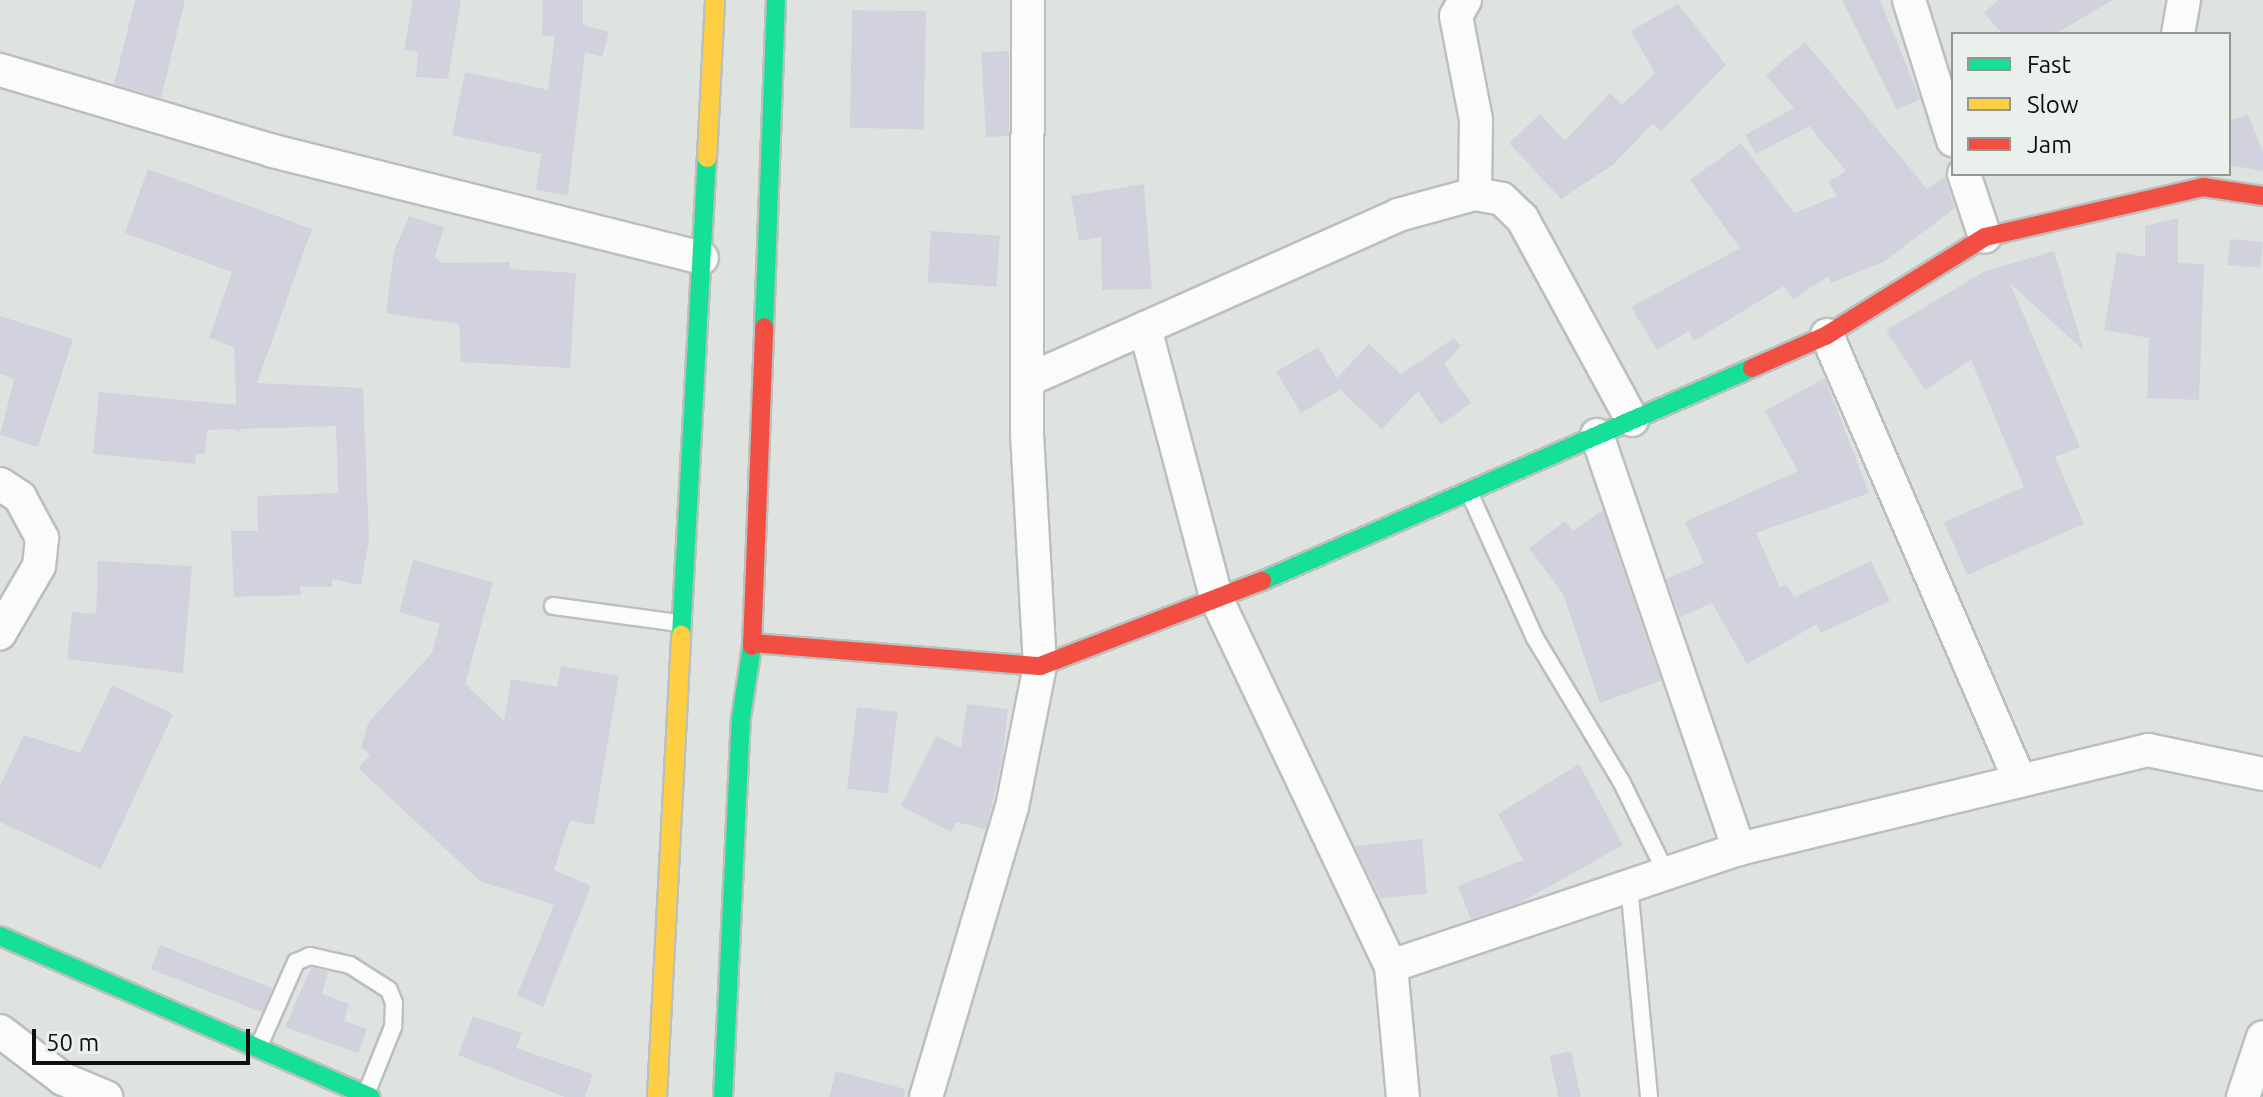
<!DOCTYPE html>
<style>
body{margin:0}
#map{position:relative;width:2263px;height:1097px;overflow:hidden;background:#dee3e0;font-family:Ubuntu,sans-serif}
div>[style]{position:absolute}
.building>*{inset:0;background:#d1d2de;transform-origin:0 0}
.roads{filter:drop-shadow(2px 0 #bbbfbd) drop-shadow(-2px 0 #bbbfbd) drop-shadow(0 2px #bbbfbd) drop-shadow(0 -2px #bbbfbd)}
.lane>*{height:16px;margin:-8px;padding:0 8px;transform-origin:8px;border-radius:8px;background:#fafbfa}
.street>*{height:32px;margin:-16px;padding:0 16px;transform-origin:16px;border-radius:16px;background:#fafbfa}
.fast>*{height:18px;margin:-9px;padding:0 9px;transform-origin:9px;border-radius:9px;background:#16e098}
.slow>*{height:18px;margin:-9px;padding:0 9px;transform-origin:9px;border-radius:9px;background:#ffcf43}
.jam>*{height:18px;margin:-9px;padding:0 9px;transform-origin:9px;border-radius:9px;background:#f24e42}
span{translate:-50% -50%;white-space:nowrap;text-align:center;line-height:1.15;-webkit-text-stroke:6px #eaf1ec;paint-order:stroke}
.legend{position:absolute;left:1951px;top:32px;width:280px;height:144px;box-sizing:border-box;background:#eaf1ec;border:2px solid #929793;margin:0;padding:10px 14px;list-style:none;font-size:24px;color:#0e100e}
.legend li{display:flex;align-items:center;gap:16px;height:40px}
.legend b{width:40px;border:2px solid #929793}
.scale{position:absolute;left:32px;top:1029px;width:218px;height:36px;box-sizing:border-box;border:4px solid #0e100e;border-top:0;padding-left:10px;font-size:24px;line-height:28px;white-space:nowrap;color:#0e100e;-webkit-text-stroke:6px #eaf1ec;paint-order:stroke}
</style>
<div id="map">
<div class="building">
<i style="clip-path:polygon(135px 0,185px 0,161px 98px,114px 84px)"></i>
<i style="clip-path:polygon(413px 0,461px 0,448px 79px,416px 77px,418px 52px,404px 50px)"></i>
<i style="clip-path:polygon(543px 0,583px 0,583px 25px,609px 32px,602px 57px,585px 52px,568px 195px,536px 190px,541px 154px,452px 135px,465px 72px,548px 90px,555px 36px,542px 36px)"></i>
<i style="clip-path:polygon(1842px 0,1880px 0,1920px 99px,1897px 110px)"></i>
<i style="clip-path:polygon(1998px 0,2113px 0,2055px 34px,2003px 34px,1984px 13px)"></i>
<i style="clip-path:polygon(1678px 4px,1726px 65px,1661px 131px,1653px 123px,1614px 164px,1561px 199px,1509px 143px,1540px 114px,1565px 141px,1610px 93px,1622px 105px,1655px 73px,1631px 31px)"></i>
<i style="left:852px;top:10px;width:74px;height:118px;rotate:1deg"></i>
<i style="clip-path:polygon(1805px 42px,1927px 189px,1945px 177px,1955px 208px,1883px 262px,1831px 283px,1828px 276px,1793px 300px,1784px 286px,1694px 341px,1689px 331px,1657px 350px,1631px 307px,1740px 248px,1690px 180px,1741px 143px,1794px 213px,1837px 196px,1828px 182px,1846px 171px,1809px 126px,1756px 154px,1745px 135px,1794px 108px,1766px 75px)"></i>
<i style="clip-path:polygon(1009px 51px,1009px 136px,986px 137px,981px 52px)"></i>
<i style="clip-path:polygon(2248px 114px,2263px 153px,2263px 171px,2229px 165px,2229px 121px)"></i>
<i style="clip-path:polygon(148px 169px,312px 229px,257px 383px,363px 388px,369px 540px,361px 585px,332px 579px,332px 587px,300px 587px,301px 595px,234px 597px,231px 531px,258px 531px,257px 496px,338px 493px,336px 426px,240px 429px,238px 435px,236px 429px,207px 430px,205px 454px,196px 454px,195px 464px,93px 454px,99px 392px,236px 405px,234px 347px,209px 338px,232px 272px,125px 233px)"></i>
<i style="clip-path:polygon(1144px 184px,1152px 289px,1102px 290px,1101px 237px,1079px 241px,1071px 196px)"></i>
<i style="clip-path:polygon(409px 216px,444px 227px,435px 257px,442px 263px,510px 262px,510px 269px,576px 273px,570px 368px,461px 362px,459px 324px,386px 313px,394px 251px)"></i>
<i style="clip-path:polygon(2178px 218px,2178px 263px,2204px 264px,2199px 400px,2147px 398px,2149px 338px,2104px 330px,2117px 252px,2145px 257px,2145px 226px)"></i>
<i style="left:931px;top:231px;width:69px;height:51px;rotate:4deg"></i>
<i style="left:2230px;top:239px;width:33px;height:26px;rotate:5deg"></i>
<i style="clip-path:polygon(2054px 251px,2084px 351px,2010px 283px,2080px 447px,2055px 457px,2084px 524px,1967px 575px,1944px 522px,2024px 487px,1971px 360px,1925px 390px,1886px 330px,1985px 271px)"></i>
<i style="clip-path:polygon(0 316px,73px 339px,38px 447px,0 435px,14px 379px,0 374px)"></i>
<i style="clip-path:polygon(1454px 338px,1461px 346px,1444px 364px,1471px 403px,1441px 425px,1418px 391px,1382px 429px,1340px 390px,1301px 413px,1276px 372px,1318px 347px,1337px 378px,1369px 344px,1401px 374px)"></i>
<i style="clip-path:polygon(1825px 378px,1869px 493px,1756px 533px,1780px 587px,1786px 584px,1794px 597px,1871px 561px,1890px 601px,1821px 633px,1817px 624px,1747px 664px,1712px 603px,1680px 617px,1666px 579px,1704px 563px,1685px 522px,1798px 471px,1765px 411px)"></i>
<i style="clip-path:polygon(1603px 510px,1661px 681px,1600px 703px,1563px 594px,1529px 548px,1565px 521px,1573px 531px)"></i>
<i style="clip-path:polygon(413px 560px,493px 582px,465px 684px,504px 721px,511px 679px,557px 687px,561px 666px,619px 676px,594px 825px,570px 820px,554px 870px,591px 886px,543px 1007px,517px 995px,554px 905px,480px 881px,358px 768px,370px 755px,361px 747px,368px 723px,432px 653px,440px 624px,399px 612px)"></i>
<i style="clip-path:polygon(98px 561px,192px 566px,183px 673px,67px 659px,72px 612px,96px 614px)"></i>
<i style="clip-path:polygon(112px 685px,173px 714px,101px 869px,0 822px,0 786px,24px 735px,80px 753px)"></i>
<i style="clip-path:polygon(967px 704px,1008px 709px,1002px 761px,986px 829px,956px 822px,951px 832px,901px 806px,936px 736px,961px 748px)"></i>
<i style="left:857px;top:707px;width:41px;height:82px;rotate:7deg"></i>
<i style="clip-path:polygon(1579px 764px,1623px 845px,1522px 902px,1471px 919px,1458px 886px,1523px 860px,1498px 814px)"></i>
<i style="clip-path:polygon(1422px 839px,1427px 894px,1380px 898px,1355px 846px)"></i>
<i style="left:160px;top:945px;width:120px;height:26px;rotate:21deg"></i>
<i style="clip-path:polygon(311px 968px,328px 971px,322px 994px,349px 1004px,344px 1021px,367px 1029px,358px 1053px,285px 1027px)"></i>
<i style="clip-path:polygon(473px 1016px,522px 1033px,516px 1048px,593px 1074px,585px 1097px,565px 1097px,458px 1055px)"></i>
<i style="left:1571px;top:1051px;width:47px;height:22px;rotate:78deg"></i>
<i style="clip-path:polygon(836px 1071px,905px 1089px,904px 1097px,829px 1097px)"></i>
</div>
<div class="roads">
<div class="lane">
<i style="left:1469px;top:492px;width:160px;rotate:65.7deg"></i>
<i style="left:1535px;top:638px;width:167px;rotate:59deg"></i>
<i style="left:1621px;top:781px;width:102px;rotate:63.9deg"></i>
<i style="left:553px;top:606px;width:127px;rotate:7.7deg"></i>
<i style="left:1629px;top:885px;width:213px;rotate:84.6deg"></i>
<i style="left:259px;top:1046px;width:92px;rotate:-66.2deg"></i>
<i style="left:296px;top:962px;width:15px;rotate:-23deg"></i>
<i style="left:310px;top:956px;width:41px;rotate:12.7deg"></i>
<i style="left:350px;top:965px;width:46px;rotate:32.7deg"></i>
<i style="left:389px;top:990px;width:14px;rotate:69deg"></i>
<i style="left:394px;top:1003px;width:24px;rotate:92deg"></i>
<i style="left:393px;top:1027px;width:72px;rotate:111.9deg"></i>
</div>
<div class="street">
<i style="left:1465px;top:0;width:18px;rotate:119deg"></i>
<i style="left:1456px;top:16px;width:106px;rotate:79.1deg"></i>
<i style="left:1476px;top:120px;width:74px;rotate:90.8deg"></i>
<i style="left:1909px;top:0;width:147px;rotate:72.6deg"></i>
<i style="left:2178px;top:34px;width:35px;rotate:-80deg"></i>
<i style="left:0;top:70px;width:285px;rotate:16.5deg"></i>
<i style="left:273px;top:151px;width:442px;rotate:14deg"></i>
<i style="left:1964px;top:174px;width:66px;rotate:71.6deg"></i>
<i style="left:1145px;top:328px;width:281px;rotate:75.2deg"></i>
<i style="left:1217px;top:600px;width:405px;rotate:64.6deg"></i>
<i style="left:1391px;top:966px;width:132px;rotate:84.8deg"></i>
<i style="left:1827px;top:335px;width:484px;rotate:66.6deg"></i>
<i style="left:1028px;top:380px;width:405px;rotate:-24deg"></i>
<i style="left:1398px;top:215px;width:80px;rotate:-15.3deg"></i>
<i style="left:1475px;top:194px;width:27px;rotate:10deg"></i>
<i style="left:1502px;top:199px;width:28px;rotate:44deg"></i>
<i style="left:1522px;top:218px;width:230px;rotate:61.4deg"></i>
<i style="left:1597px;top:435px;width:438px;rotate:71.1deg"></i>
<i style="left:0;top:484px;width:24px;rotate:33deg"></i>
<i style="left:20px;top:497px;width:47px;rotate:61.8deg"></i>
<i style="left:42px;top:538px;width:28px;rotate:96deg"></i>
<i style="left:39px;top:566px;width:78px;rotate:120.2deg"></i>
<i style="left:1391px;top:966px;width:367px;rotate:-18.6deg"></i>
<i style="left:1739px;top:849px;width:421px;rotate:-13.6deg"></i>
<i style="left:2148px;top:750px;width:117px;rotate:11.8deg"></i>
<i style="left:0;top:1031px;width:79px;rotate:37.3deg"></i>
<i style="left:63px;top:1079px;width:47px;rotate:22.7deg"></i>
<i style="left:926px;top:1097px;width:302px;rotate:-73.5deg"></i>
<i style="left:1012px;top:807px;width:144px;rotate:-78.8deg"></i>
<i style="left:1040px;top:666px;width:232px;rotate:-93.2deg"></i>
<i style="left:1027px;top:434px;width:434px;rotate:-89.9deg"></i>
<i style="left:2243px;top:1097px;width:63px;rotate:-71.6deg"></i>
</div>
<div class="fast">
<i style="left:764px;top:327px;width:327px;rotate:-87.9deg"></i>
<i style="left:1262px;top:581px;width:534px;rotate:-23.49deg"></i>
<i style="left:681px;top:635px;width:478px;rotate:-86.9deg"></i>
<i style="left:0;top:936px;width:404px;rotate:23.5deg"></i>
<i style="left:723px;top:1097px;width:379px;rotate:-87.3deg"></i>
<i style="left:741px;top:718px;width:73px;rotate:-81.3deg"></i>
</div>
<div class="slow">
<i style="left:707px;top:158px;width:158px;rotate:-87.1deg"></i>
<i style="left:657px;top:1097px;width:463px;rotate:-87deg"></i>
</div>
<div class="jam">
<i style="left:1752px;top:368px;width:82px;rotate:-23.7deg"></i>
<i style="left:1827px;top:335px;width:186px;rotate:-31.8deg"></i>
<i style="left:1985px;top:237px;width:224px;rotate:-12.9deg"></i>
<i style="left:2203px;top:187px;width:61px;rotate:8.5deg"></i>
<i style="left:752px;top:643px;width:289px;rotate:4.6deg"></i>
<i style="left:1040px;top:666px;width:238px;rotate:-21deg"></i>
<i style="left:752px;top:646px;width:319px;rotate:-87.8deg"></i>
</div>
</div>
<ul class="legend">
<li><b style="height:10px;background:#16e098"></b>Fast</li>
<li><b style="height:10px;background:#ffcf43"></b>Slow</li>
<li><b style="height:10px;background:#f24e42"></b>Jam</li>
</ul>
<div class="scale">50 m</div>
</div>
